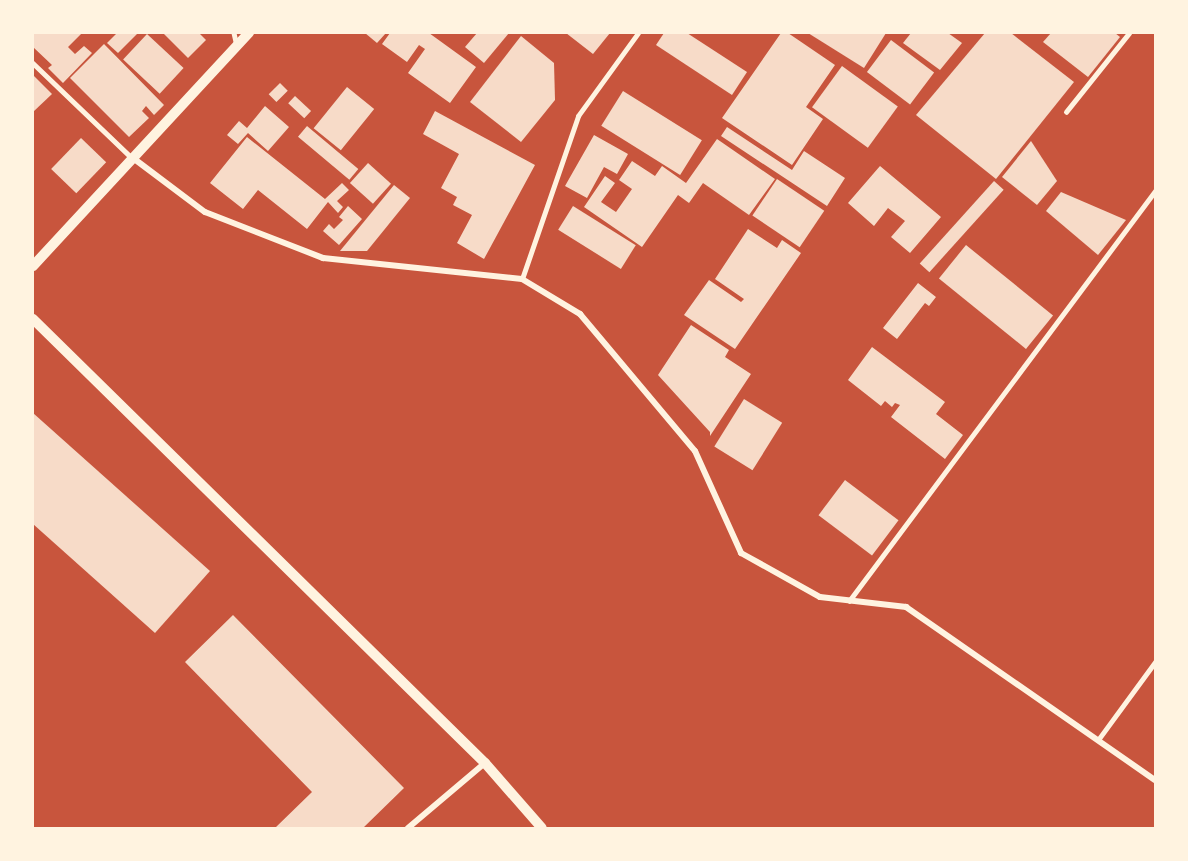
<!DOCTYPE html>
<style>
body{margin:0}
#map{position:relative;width:1188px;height:861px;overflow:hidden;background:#c8553d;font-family:"Crimson Pro",serif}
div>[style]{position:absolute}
.building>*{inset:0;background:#f7dbc8;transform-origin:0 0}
.service>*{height:4.5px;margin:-2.25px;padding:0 2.25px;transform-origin:2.25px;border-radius:2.25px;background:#fff3e0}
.minor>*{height:6px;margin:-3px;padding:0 3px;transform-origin:3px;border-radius:3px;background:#fff3e0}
.tertiary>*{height:10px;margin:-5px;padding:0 5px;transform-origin:5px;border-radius:5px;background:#fff3e0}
span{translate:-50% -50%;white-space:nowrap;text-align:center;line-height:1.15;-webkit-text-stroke:5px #fff3e0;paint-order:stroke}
.frame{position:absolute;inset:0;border:34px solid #fff3e0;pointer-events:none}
</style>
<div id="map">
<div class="building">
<i style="clip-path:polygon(33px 33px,82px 33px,68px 47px,75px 54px,84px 46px,92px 53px,63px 83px,48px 68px,52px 65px,33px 47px)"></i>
<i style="clip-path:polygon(117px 33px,138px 33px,118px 53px,107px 43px)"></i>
<i style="clip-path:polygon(163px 33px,199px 33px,206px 40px,188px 58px)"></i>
<i style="clip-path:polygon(365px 33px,386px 33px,377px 43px)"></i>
<i style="clip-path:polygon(390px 33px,429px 33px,476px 67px,450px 103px,408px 73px,425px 49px,419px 45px,407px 62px,382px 44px)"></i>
<i style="clip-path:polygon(477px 33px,509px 33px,484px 63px,465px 47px)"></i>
<i style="clip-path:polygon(566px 33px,610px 33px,593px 54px)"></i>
<i style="clip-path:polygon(664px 33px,687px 33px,747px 72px,732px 95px,656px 45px)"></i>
<i style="clip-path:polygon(781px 33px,788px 33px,835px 65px,806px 107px,823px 119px,792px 165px,722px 118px)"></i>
<i style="clip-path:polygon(808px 33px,886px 33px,864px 68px)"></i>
<i style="clip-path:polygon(911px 33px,948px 33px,962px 43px,940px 70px,903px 43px)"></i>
<i style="clip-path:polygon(985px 33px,1011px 33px,1074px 82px,996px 179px,916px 115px)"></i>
<i style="clip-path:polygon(1051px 33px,1115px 33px,1120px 37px,1088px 77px,1043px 42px)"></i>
<i style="left:147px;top:34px;width:50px;height:35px;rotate:43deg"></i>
<i style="clip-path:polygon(521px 36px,554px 63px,555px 100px,521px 142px,470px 102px)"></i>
<i style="left:891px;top:40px;width:54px;height:40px;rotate:37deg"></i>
<i style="clip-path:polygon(104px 44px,164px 105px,154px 115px,146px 106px,142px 111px,149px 118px,129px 137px,70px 78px)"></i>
<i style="left:842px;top:66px;width:69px;height:51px;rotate:36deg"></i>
<i style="clip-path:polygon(33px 75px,52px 94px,33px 112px)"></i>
<i style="left:280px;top:83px;width:11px;height:16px;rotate:45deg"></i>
<i style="left:347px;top:87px;width:35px;height:53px;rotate:39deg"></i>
<i style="left:623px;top:91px;width:93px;height:41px;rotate:32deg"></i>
<i style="left:295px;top:96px;width:22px;height:10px;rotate:43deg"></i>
<i style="clip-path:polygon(265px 106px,289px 127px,268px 151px,248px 133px,238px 144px,227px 135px,239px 121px,247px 128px)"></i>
<i style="clip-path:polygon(435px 111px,535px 165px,484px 259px,457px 243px,472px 215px,453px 205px,457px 197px,441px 188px,459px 154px,423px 134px)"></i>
<i style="left:307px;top:126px;width:67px;height:14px;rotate:40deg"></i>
<i style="clip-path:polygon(727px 127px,792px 170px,804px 151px,845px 178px,827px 206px,721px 136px)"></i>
<i style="clip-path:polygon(594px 135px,628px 154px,617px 174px,604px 167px,587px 198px,565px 186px)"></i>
<i style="clip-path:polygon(247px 137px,325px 199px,342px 183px,349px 190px,337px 201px,343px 207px,338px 213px,328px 202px,307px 229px,258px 190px,243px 209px,210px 183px)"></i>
<i style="left:81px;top:138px;width:35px;height:43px;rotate:44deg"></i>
<i style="clip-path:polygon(717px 139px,775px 179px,749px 215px,703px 183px,689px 203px,678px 195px,642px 247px,584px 207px,605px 176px,615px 183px,601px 202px,616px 212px,632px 189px,619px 180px,632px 161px,655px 176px,662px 166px,686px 183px)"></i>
<i style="clip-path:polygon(1031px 141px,1057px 181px,1037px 205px,1002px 177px)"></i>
<i style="left:368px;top:163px;width:31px;height:27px;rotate:42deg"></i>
<i style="clip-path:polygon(880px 166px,941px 217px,910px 253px,891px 237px,905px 221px,888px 208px,874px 226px,848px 203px)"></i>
<i style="left:777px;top:179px;width:57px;height:44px;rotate:34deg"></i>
<i style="left:994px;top:181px;width:13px;height:111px;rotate:42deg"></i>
<i style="clip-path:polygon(394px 185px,410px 198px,367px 251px,340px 251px)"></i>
<i style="clip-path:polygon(1061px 192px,1126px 220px,1098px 255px,1046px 211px)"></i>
<i style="clip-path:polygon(348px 206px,362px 219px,339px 245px,323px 231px,329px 224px,334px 229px,343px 220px,339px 217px)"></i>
<i style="left:573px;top:206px;width:74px;height:28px;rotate:32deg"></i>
<i style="clip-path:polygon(748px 229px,777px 248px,782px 240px,801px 253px,735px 349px,684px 315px,709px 280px,741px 302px,744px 299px,715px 279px)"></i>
<i style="left:966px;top:245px;width:112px;height:43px;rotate:39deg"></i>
<i style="clip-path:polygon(918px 283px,936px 297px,929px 306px,925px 303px,897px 339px,883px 328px)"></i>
<i style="clip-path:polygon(691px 325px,729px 350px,725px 357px,751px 374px,710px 436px,710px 432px,658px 375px)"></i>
<i style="clip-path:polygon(872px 347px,945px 402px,936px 414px,963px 435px,945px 459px,891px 417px,900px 405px,895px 403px,892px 407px,885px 401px,881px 406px,848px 380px)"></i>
<i style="left:744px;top:399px;width:45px;height:56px;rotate:32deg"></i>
<i style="clip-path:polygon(33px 413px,210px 571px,155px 633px,33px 524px)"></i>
<i style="left:845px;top:480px;width:67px;height:44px;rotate:37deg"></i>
<i style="clip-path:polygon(233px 615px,404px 788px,363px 828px,275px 828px,312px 792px,185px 662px)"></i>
</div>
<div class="service">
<i style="left:234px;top:33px;width:13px;rotate:77deg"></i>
<i style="left:33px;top:63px;width:137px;rotate:43.8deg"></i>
<i style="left:1066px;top:112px;width:101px;rotate:-51.4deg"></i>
<i style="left:522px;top:279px;width:172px;rotate:-71deg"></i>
<i style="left:578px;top:116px;width:102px;rotate:-54.1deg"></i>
<i style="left:849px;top:601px;width:512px;rotate:-53.26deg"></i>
<i style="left:1098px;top:740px;width:97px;rotate:-53.8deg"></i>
</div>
<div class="minor">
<i style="left:133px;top:158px;width:90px;rotate:36.9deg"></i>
<i style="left:205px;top:212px;width:127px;rotate:21.3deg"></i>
<i style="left:323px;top:258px;width:200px;rotate:6deg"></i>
<i style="left:522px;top:279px;width:68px;rotate:31.1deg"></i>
<i style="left:580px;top:314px;width:179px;rotate:50deg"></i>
<i style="left:695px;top:451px;width:112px;rotate:65.7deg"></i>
<i style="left:741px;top:553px;width:90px;rotate:29.1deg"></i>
<i style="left:820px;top:597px;width:87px;rotate:6.6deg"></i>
<i style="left:906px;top:607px;width:303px;rotate:34.8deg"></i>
<i style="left:408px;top:828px;width:101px;rotate:-40.2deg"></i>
</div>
<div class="tertiary">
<i style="left:33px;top:266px;width:318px;rotate:-47.2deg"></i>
<i style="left:33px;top:319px;width:634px;rotate:44.49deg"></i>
<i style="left:485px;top:763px;width:86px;rotate:48.8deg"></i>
</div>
<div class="frame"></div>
</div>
